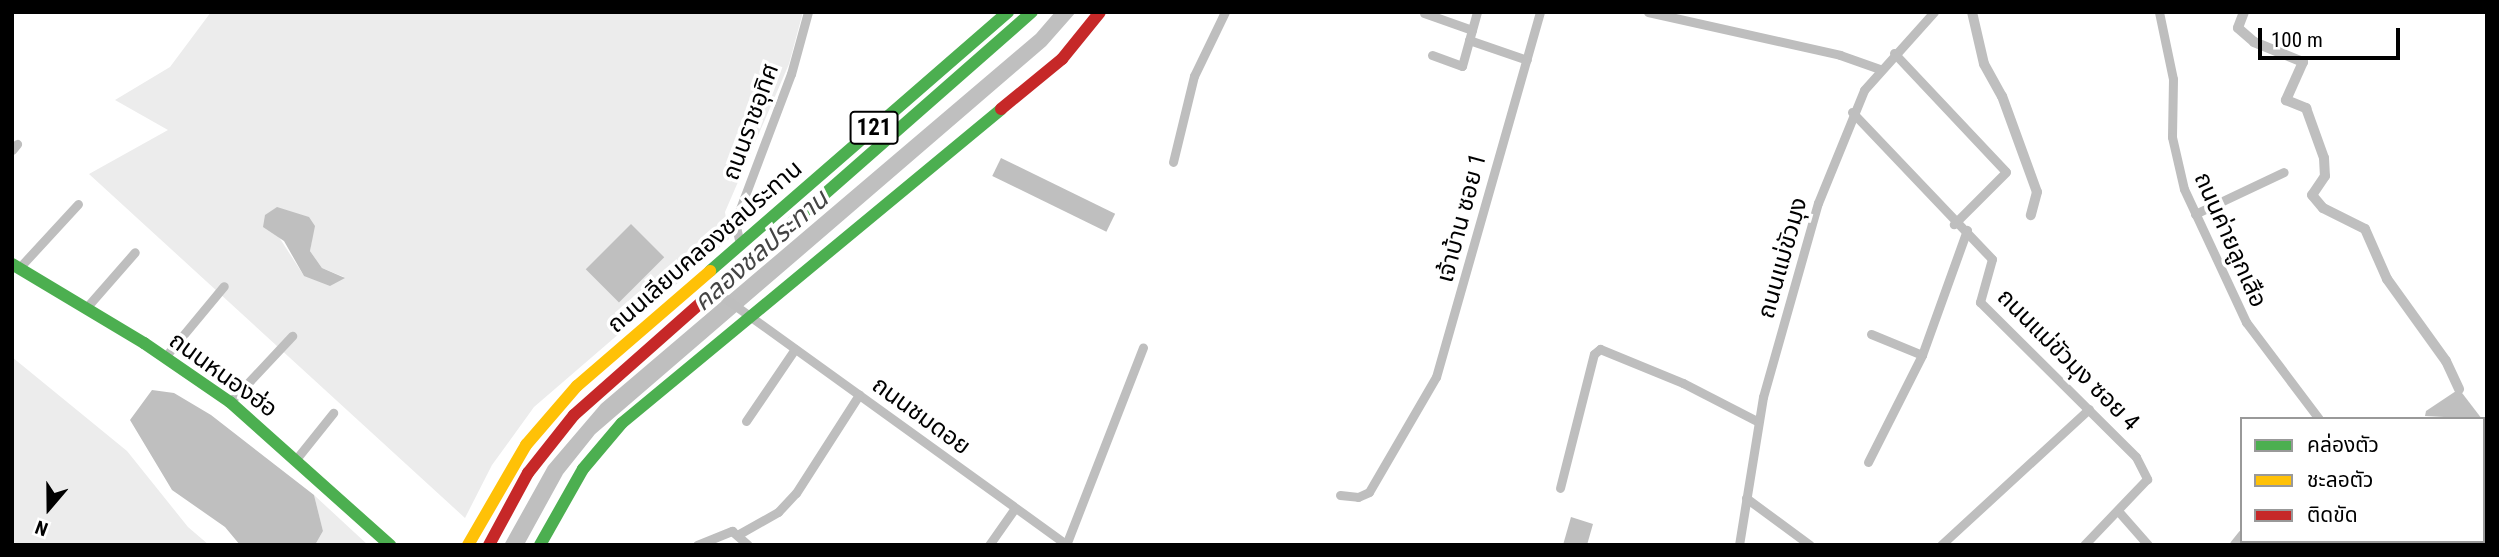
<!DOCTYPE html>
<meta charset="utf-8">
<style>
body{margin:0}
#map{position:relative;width:2499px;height:557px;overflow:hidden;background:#fff;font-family:"Roboto Condensed","Noto Sans Thai",sans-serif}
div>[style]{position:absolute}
.green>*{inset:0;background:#ececec}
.water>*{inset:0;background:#bfbfbf;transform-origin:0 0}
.canal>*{height:10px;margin:-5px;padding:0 5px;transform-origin:5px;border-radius:5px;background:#bfbfbf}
.street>*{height:9px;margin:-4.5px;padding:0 4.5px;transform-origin:4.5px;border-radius:4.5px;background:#bebebe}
.fast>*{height:12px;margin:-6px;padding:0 6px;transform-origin:6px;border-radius:6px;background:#4caf50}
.slow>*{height:12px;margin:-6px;padding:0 6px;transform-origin:6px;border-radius:6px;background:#ffc107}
.jam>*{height:12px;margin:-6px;padding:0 6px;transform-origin:6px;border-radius:6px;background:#c62828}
span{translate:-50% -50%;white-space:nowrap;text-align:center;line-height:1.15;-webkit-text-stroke:7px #fff;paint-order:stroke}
.shield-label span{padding:2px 5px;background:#fff;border:2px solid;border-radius:5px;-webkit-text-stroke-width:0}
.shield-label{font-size:23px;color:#000;font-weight:700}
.street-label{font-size:24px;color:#000}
.water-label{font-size:26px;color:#444;font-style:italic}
.frame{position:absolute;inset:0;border:14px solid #000;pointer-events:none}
.legend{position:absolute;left:2240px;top:417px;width:245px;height:126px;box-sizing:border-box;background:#fff;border:2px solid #999;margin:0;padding:9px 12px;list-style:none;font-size:21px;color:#000}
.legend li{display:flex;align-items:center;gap:14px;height:35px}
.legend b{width:35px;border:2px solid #999}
.north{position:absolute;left:14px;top:473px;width:70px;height:70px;-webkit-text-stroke:5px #fff;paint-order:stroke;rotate:200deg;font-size:19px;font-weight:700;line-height:28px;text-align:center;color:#000}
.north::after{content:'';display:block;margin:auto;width:24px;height:32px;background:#000;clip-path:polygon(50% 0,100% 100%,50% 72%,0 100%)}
.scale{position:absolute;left:2258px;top:28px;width:142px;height:32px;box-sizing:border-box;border:4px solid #000;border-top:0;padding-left:9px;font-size:21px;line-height:24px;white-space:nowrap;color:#000;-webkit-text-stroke:5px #fff;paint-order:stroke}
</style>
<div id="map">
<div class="green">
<i style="clip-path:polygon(evenodd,211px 12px,803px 12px,789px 64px,725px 212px,729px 239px,534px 407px,492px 465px,465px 518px,89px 174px,168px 130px,115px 100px,170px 67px,211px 12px,277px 234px,312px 239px,310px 251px,322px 268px,344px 277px,304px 276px,277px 234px)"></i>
<i style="clip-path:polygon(12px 357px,127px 451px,188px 527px,209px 545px,12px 545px)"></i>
<i style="clip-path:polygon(314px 495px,368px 545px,315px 545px,323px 531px)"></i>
</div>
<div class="water">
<i style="clip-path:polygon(1055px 12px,1076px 12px,1046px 46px,595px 434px,563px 474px,524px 545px,504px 545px,548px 466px,601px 404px,1036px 34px)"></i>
<i style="left:1001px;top:158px;width:127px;height:20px;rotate:26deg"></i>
<i style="clip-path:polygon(277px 207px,309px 217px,315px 226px,310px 251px,322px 268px,345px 278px,330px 286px,304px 276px,284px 241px,263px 227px,265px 215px)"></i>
<i style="left:631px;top:224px;width:47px;height:64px;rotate:45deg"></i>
<i style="clip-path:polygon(2459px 389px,2482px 419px,2425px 416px,2426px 411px)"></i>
<i style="clip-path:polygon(152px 390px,174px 393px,211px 415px,314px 495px,323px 531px,315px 545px,240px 545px,225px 527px,172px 490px,130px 420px)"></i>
<i style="clip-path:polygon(1571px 517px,1593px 524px,1587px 545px,1563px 545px)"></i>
</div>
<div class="canal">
<i style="left:1972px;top:12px;width:53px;rotate:77deg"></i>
<i style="left:1984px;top:64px;width:37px;rotate:61deg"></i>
<i style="left:2002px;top:96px;width:102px;rotate:70deg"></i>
<i style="left:2037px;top:192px;width:24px;rotate:105deg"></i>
<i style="left:2244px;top:12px;width:17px;rotate:111deg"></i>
<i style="left:2238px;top:28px;width:21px;rotate:41deg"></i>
<i style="left:2254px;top:42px;width:53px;rotate:22.2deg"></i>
<i style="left:2303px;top:62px;width:42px;rotate:114.1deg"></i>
<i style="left:2286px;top:100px;width:22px;rotate:22deg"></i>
<i style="left:2306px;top:108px;width:53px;rotate:70.2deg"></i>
<i style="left:2324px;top:158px;width:18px;rotate:87deg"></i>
<i style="left:2325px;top:176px;width:23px;rotate:124deg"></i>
<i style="left:2312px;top:195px;width:17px;rotate:50deg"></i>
<i style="left:2323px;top:208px;width:47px;rotate:26.6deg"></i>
<i style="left:2365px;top:229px;width:55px;rotate:66.3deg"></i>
<i style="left:2387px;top:279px;width:101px;rotate:54.3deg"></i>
<i style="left:2446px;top:361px;width:31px;rotate:65deg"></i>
</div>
<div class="street">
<i style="left:1648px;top:12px;width:197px;rotate:12.6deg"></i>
<i style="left:1840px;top:55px;width:42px;rotate:19.3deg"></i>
<i style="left:2159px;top:12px;width:68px;rotate:78.2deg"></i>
<i style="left:2173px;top:79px;width:58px;rotate:91deg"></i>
<i style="left:2172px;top:137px;width:53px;rotate:77deg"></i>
<i style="left:2184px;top:189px;width:147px;rotate:65deg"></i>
<i style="left:2246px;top:322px;width:121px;rotate:53deg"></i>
<i style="left:1424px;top:13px;width:51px;rotate:19.5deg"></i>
<i style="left:1469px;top:40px;width:61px;rotate:19deg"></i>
<i style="left:1894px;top:53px;width:163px;rotate:46.7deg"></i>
<i style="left:2006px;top:172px;width:74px;rotate:135deg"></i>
<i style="left:1432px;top:55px;width:32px;rotate:20deg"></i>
<i style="left:1462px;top:66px;width:56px;rotate:-74.5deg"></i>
<i style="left:1852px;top:112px;width:203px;rotate:46.4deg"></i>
<i style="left:1992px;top:259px;width:45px;rotate:105.6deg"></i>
<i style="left:1980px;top:302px;width:220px;rotate:44.8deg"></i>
<i style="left:2136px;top:457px;width:25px;rotate:63deg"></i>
<i style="left:2147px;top:479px;width:91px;rotate:133.7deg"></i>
<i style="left:12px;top:150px;width:8px;rotate:-50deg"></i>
<i style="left:1173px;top:162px;width:89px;rotate:-76.3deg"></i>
<i style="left:1194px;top:76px;width:71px;rotate:-64.2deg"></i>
<i style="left:2195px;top:214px;width:98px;rotate:-25.3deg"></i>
<i style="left:740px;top:244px;width:23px;rotate:-103deg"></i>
<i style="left:735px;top:222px;width:158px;rotate:-69.3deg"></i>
<i style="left:791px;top:74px;width:64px;rotate:-74.7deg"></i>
<i style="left:19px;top:268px;width:87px;rotate:-47.3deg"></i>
<i style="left:715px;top:291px;width:433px;rotate:35.8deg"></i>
<i style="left:86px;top:308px;width:74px;rotate:-48.8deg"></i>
<i style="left:1871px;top:334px;width:55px;rotate:22.4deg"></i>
<i style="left:165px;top:357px;width:92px;rotate:-50.3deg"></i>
<i style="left:230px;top:402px;width:91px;rotate:-46.8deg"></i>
<i style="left:746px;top:421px;width:87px;rotate:-55.8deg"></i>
<i style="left:297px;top:458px;width:58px;rotate:-51.3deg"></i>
<i style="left:1868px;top:462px;width:120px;rotate:-63.2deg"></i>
<i style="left:1922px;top:355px;width:133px;rotate:-70.2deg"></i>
<i style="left:1560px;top:488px;width:138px;rotate:-75.8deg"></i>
<i style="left:1594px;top:354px;width:8px;rotate:-40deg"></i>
<i style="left:1600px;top:349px;width:90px;rotate:22.3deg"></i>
<i style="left:1683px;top:383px;width:83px;rotate:27.2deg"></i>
<i style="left:1340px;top:495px;width:18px;rotate:6deg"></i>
<i style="left:1358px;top:497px;width:12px;rotate:-24deg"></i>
<i style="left:1369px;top:492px;width:133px;rotate:-59.8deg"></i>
<i style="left:1436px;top:377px;width:380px;rotate:-74.1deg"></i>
<i style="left:1746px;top:498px;width:79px;rotate:36.3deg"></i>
<i style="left:2119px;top:512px;width:44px;rotate:48.7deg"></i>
<i style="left:739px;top:534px;width:45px;rotate:-29.4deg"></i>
<i style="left:778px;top:512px;width:26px;rotate:-47deg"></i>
<i style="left:796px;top:493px;width:117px;rotate:-57.3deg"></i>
<i style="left:2392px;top:541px;width:5px;rotate:53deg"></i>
<i style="left:2234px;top:544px;width:13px;rotate:-51deg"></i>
<i style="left:697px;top:545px;width:38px;rotate:-22deg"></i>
<i style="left:732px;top:531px;width:21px;rotate:41deg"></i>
<i style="left:989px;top:545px;width:45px;rotate:-54.9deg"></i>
<i style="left:1066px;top:545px;width:212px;rotate:-68.7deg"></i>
<i style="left:1739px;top:545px;width:150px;rotate:-80.8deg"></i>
<i style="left:1763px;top:397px;width:202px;rotate:-74.2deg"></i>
<i style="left:1818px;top:203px;width:122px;rotate:-67.8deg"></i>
<i style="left:1864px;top:90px;width:105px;rotate:-48.1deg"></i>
<i style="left:1941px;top:545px;width:201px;rotate:-42.6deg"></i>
</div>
<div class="fast">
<i style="left:12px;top:264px;width:154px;rotate:30.9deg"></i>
<i style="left:144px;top:343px;width:104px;rotate:34.5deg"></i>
<i style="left:230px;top:402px;width:215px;rotate:41.8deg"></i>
<i style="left:710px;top:271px;width:395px;rotate:-41deg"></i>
<i style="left:720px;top:286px;width:415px;rotate:-41.3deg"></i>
<i style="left:540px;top:545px;width:87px;rotate:-60.5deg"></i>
<i style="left:583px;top:469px;width:60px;rotate:-49.7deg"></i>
<i style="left:622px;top:423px;width:492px;rotate:-39.6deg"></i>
</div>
<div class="slow">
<i style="left:468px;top:545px;width:116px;rotate:-59.9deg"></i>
<i style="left:526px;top:445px;width:78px;rotate:-49.2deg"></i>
<i style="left:577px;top:386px;width:176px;rotate:-40.8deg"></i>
</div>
<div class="jam">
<i style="left:1001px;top:109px;width:79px;rotate:-39.3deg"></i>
<i style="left:1062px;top:59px;width:60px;rotate:-51deg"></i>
<i style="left:489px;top:545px;width:82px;rotate:-61.6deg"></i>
<i style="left:528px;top:473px;width:74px;rotate:-51.6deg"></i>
<i style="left:574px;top:415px;width:195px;rotate:-41.5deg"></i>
</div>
<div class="shield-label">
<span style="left:874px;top:128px">121</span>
</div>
<div class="street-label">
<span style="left:751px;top:122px;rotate:-70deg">ถนนราชอุทิศ</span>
<span style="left:1462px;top:218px;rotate:-75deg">เจ้าบ้าน ซอย 1</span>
<span style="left:2230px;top:240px;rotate:66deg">ถนนค่ายลูกเสือ</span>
<span style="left:705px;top:247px;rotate:-41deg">ถนนเลียบคลองชลประทาน</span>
<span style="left:1783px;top:258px;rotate:-74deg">ถนนแม่ขัวมุง</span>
<span style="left:2068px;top:360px;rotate:45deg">ถนนแม่ขัวมุง ซอย 4</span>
<span style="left:223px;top:375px;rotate:36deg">ถนนหนองฮ่อ</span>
<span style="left:921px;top:416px;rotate:36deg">ถนนชมดอย</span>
</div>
<div class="water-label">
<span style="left:761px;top:251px;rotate:-41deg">คลองชลประทาน</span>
</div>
<div class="frame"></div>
<ul class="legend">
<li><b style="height:9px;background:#4caf50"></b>คล่องตัว</li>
<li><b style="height:9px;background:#ffc107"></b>ชะลอตัว</li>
<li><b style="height:9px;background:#c62828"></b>ติดขัด</li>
</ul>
<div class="north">N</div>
<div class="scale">100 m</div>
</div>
